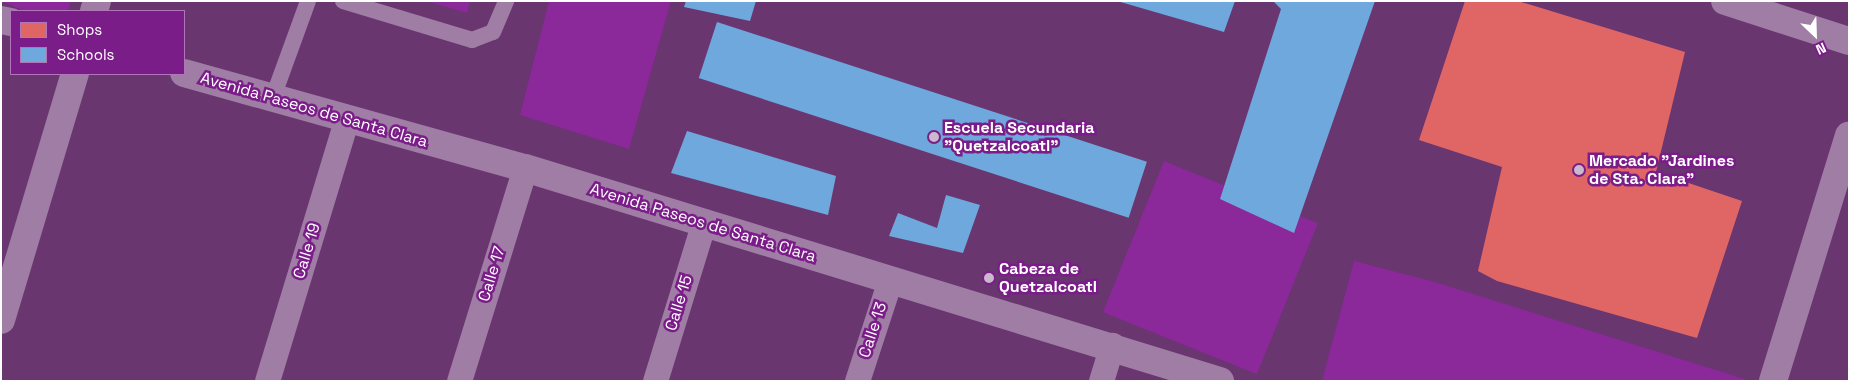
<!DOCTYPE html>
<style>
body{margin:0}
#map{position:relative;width:1850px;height:382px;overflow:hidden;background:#693670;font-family:"Space Grotesk",sans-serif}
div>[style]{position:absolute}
.green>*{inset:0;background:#8b289a;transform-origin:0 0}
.shops>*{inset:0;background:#e06666}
.schools>*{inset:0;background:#6fa8dc;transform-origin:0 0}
.service>*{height:16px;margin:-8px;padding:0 8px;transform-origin:8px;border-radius:8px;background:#a07da5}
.pedestrian>*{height:25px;margin:-12.5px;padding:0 12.5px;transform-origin:12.5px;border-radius:12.5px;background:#a07da5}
.minor>*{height:28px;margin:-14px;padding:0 14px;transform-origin:14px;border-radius:14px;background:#a07da5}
.tertiary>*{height:28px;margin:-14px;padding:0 14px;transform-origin:14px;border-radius:14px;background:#a07da5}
.dots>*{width:14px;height:14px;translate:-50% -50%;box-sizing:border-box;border:2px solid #7b1d88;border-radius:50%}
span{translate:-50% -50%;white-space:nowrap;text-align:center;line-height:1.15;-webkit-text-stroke:5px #7b1d88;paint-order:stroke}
.street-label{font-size:16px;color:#fff}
.poi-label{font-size:16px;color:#fff;font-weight:700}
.left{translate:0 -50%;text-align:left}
.frame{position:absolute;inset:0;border:2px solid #fff;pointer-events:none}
.legend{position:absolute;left:10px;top:10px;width:175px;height:65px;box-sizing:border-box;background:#7b1d88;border:1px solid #b077b8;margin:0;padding:6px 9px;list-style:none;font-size:15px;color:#fff}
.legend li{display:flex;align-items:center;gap:10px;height:25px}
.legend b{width:25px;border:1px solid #b077b8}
.north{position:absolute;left:1790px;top:10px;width:50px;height:50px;-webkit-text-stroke:4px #7b1d88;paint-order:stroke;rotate:156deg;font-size:14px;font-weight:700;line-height:20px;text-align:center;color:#fff}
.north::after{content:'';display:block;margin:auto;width:18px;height:22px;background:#fff;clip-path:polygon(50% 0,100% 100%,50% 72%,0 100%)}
</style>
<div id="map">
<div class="green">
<i style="clip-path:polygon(1px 1px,71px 1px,68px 11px,24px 11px)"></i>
<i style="clip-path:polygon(426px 1px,470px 1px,467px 13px)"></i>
<i style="clip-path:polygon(549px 1px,671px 1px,629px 149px,520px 115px)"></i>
<i style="left:1164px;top:161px;width:166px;height:163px;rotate:22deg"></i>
<i style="clip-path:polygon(1354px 261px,1435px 282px,1751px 381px,1322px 381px)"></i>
</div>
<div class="shops">
<i style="clip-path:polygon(1465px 1px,1518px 1px,1685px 52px,1656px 172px,1742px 201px,1697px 338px,1497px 281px,1478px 271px,1502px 167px,1419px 140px)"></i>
</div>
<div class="schools">
<i style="clip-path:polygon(686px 1px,756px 1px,750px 21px,684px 7px)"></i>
<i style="clip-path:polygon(1117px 1px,1235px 1px,1224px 32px)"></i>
<i style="clip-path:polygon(1273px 1px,1375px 1px,1294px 233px,1220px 199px,1281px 9px)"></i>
<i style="left:717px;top:22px;width:452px;height:59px;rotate:18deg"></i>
<i style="clip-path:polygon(687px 131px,836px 176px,828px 215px,671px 173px)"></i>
<i style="clip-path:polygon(946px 195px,980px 205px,963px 253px,889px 236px,898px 213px,937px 228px)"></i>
</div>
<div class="service">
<i style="left:343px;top:1px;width:135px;rotate:16.8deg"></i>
<i style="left:472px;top:40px;width:22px;rotate:-21deg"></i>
<i style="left:493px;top:32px;width:34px;rotate:-67deg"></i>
<i style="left:272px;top:100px;width:105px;rotate:-70deg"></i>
</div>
<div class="pedestrian">
<i style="left:267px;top:381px;width:272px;rotate:-73.1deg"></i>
<i style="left:459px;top:381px;width:223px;rotate:-72.8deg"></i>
<i style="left:655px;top:381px;width:163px;rotate:-72.9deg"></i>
<i style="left:857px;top:381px;width:106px;rotate:-71.9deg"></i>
<i style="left:1101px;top:381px;width:38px;rotate:-73deg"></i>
</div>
<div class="minor">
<i style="left:1725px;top:1px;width:130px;rotate:17.9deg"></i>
</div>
<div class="tertiary">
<i style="left:94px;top:11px;width:10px;rotate:-73deg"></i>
<i style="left:1px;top:20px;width:10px;rotate:11deg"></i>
<i style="left:184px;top:73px;width:354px;rotate:15.6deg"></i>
<i style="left:525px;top:168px;width:727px;rotate:17.04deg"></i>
<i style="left:1px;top:320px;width:257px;rotate:-73.3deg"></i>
<i style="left:1773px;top:381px;width:257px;rotate:-72.8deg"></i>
</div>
<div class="dots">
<i style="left:934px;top:137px;background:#cab9cd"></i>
<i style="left:1579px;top:170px;background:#cab9cd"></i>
<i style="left:989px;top:278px;background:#cab9cd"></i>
</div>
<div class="street-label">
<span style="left:314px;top:110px;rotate:16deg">Avenida Paseos de Santa Clara</span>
<span style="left:703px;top:223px;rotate:17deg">Avenida Paseos de Santa Clara</span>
<span style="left:307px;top:251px;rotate:-73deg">Calle 19</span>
<span style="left:492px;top:274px;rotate:-73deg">Calle 17</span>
<span style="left:679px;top:303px;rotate:-73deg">Calle 15</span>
<span style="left:873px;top:330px;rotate:-72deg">Calle 13</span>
</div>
<div class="poi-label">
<span class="left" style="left:944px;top:137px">Escuela Secundaria<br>"Quetzalcoatl"</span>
<span class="left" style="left:1589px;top:170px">Mercado "Jardines<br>de Sta. Clara"</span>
<span class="left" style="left:999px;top:278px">Cabeza de<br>Quetzalcoatl</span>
</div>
<div class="frame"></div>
<ul class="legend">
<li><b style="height:14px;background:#e06666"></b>Shops</li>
<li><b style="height:14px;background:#6fa8dc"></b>Schools</li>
</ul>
<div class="north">N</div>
</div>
